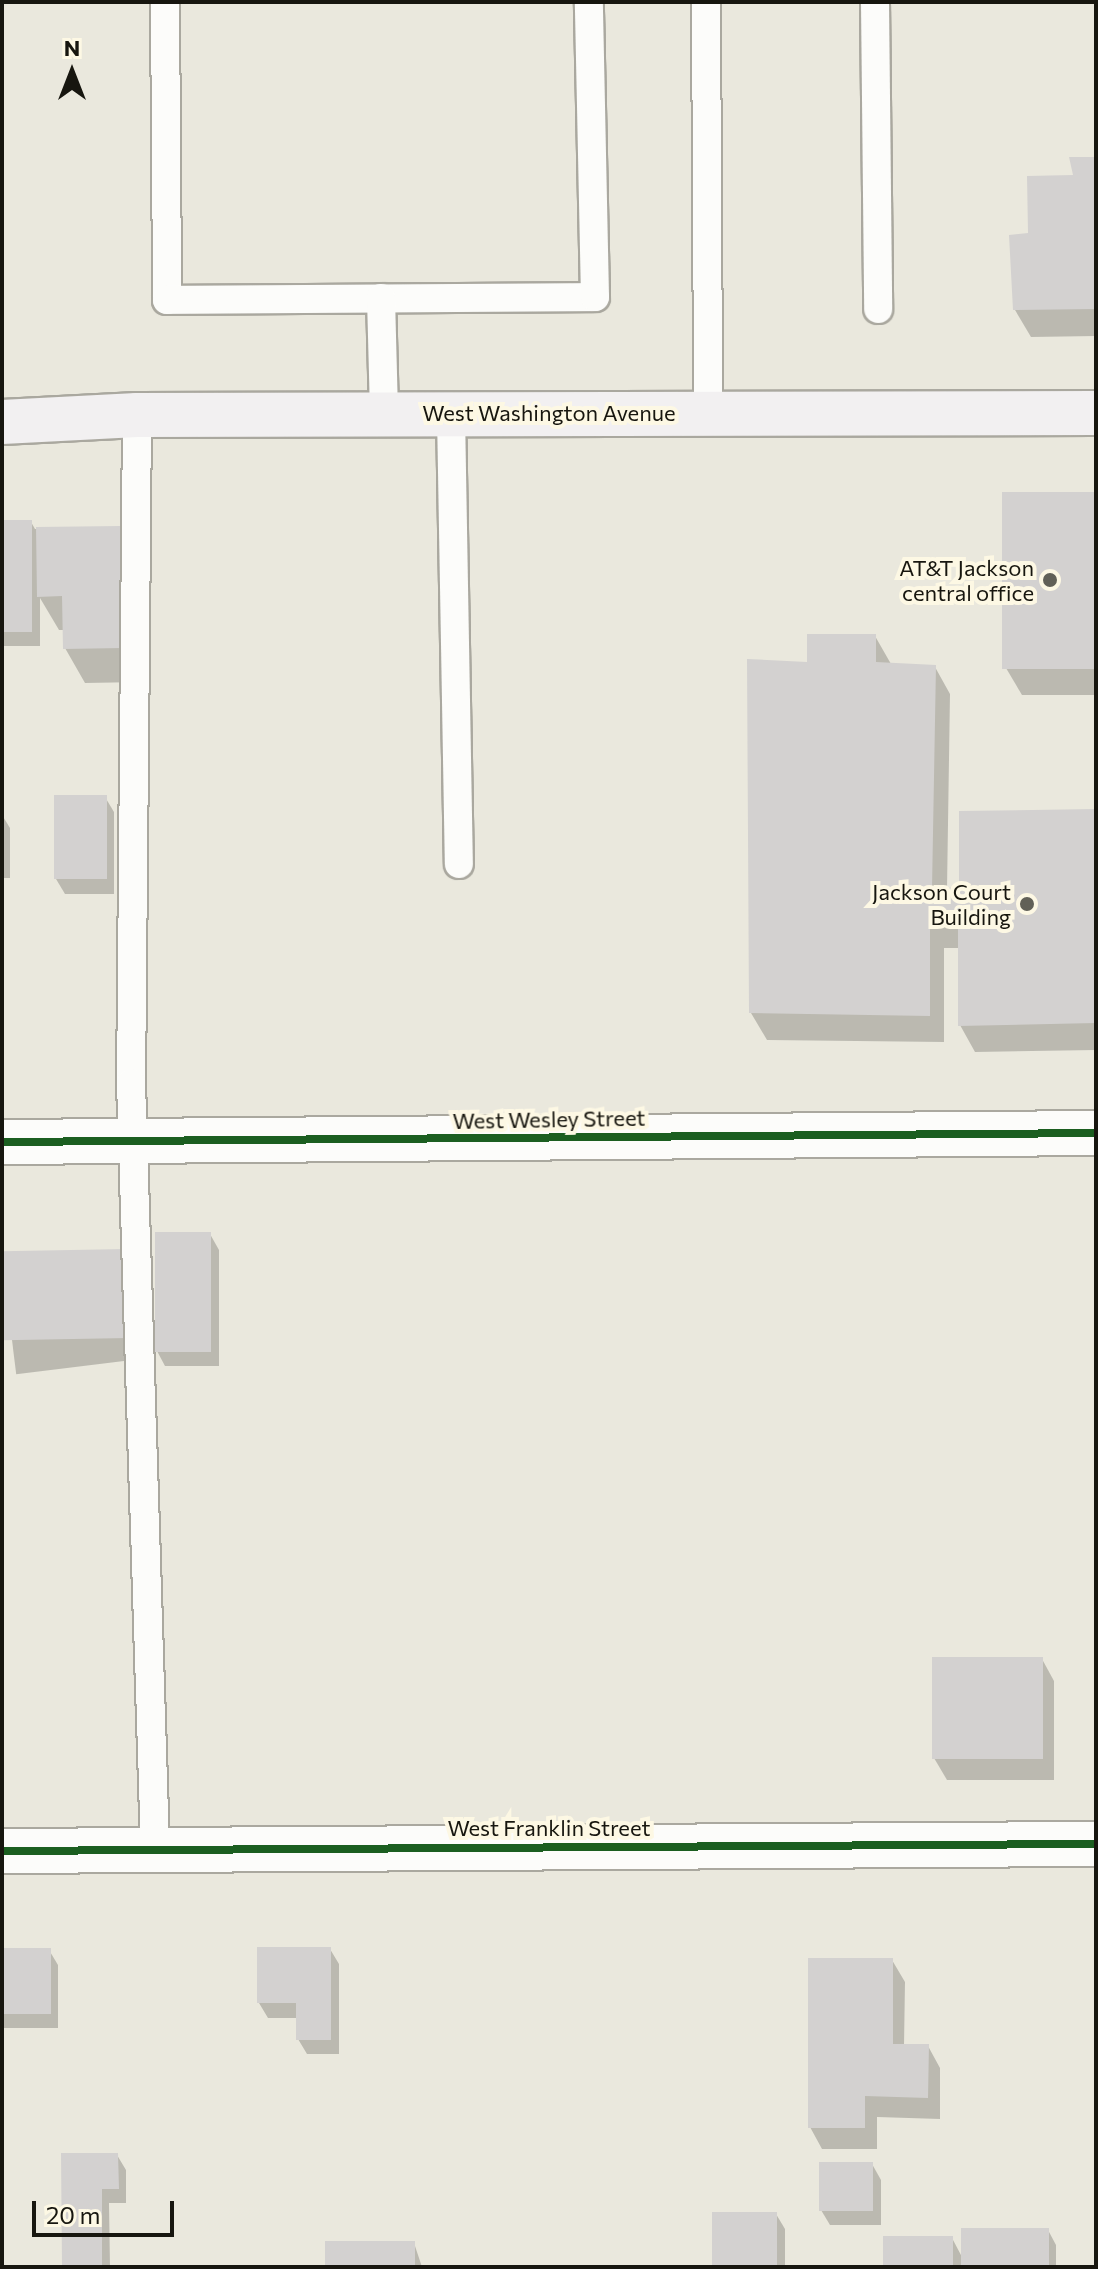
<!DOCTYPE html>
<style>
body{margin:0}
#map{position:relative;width:1098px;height:2269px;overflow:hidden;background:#eae8dd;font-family:Commissioner,sans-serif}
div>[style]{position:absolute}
.shadow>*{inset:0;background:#0003;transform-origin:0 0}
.building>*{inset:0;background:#d3d1d0;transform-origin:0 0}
.roads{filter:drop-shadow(2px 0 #aaa89f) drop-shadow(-2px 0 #aaa89f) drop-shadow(0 2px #aaa89f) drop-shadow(0 -2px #aaa89f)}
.service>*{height:28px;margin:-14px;padding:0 14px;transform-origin:14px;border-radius:14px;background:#fcfcfa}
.minor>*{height:44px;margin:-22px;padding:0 22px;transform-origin:22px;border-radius:22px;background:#fcfcfa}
.secondary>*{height:44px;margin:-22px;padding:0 22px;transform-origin:22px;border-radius:22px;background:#f2f0f1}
.cycleway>*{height:8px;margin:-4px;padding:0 4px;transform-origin:4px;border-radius:4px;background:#1b5e20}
.dots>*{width:22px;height:22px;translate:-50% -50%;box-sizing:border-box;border:4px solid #fdf8e4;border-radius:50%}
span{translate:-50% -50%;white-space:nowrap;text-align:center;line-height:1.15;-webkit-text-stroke:8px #fdf8e4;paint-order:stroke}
.street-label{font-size:22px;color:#17160f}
.poi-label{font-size:22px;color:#17160f}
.right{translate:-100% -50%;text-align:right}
.frame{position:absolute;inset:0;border:4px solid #17160f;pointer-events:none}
.north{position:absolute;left:32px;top:32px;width:80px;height:80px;-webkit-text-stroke:6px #fdf8e4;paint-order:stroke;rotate:0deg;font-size:22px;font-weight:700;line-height:32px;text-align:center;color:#17160f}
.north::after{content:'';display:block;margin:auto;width:28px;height:36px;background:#17160f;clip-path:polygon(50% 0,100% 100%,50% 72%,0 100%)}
.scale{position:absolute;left:32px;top:2201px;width:142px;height:36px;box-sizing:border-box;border:4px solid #17160f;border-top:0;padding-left:10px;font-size:24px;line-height:28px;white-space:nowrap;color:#17160f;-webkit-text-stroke:6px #fdf8e4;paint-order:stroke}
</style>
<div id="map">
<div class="shadow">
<i style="clip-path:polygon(1096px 159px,1096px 336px,1031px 337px,1015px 310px,1030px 235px)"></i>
<i style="clip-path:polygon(1096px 494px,1096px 695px,1022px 695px,1006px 668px)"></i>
<i style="clip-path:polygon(2px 522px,31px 522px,35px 529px,120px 528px,140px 563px,142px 682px,85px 683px,65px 648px,65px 630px,59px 630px,40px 598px,40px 646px,2px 646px)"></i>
<i style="clip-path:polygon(875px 636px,891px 664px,935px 667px,950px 694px,947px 890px,961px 889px,1096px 811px,1096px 1050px,975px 1052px,960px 1025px,960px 948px,944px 948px,944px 1042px,767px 1040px,751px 1013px,809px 664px)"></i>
<i style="clip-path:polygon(105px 797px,114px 812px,114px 894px,65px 894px,56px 879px)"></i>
<i style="clip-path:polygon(2px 815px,10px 828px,10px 878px,2px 878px)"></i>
<i style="clip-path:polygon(210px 1234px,219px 1250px,219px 1366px,165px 1366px,157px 1351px)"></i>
<i style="left:125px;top:1251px;width:109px;height:123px;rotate:83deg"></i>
<i style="clip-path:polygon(1042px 1659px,1054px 1681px,1054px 1780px,947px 1780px,934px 1758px)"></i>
<i style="clip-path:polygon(330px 1949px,339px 1964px,339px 2054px,307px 2054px,298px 2039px,298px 2018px,268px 2018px,259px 2003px)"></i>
<i style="clip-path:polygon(2px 1950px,49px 1950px,58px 1965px,58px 2028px,3px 2028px)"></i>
<i style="clip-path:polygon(892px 1960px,905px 1982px,904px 2046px,928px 2046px,940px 2068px,940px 2119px,877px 2117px,877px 2149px,822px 2149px,810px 2127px)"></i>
<i style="clip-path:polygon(117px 2155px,126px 2170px,126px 2203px,109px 2203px,110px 2267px,64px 2267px)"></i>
<i style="clip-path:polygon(872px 2164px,881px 2180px,881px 2225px,830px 2225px,821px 2210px)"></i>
<i style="clip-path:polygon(776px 2214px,785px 2229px,785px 2267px,714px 2267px)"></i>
<i style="clip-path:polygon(1048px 2230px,1056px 2245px,1056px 2267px,885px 2267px,952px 2238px,962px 2257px)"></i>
<i style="clip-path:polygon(414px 2243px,422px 2267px,328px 2267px)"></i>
</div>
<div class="building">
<i style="clip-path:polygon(1069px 157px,1096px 157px,1096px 309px,1013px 310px,1009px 235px,1028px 233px,1027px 176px,1073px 175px)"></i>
<i style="left:1002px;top:492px;width:94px;height:177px"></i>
<i style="left:2px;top:520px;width:30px;height:112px"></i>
<i style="clip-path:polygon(121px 526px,123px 648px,63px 649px,62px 596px,37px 597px,36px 527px)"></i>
<i style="clip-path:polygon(807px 634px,876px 634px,876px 662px,936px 665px,932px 889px,959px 887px,959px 811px,1096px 809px,1096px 1023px,958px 1026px,958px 921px,930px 921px,930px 1016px,749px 1013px,747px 659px,807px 662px)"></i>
<i style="left:54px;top:795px;width:53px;height:84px"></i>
<i style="left:155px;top:1232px;width:56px;height:120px"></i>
<i style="left:127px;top:1249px;width:89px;height:125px;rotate:89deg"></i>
<i style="left:932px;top:1657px;width:111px;height:102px"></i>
<i style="clip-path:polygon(257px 1947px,331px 1947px,331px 2040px,296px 2040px,296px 2003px,257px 2003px)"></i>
<i style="left:2px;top:1948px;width:49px;height:66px"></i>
<i style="clip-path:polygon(808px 1958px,893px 1958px,893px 2044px,929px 2044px,928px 2098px,865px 2096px,865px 2128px,808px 2128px)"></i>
<i style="clip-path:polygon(61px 2153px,118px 2153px,119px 2189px,102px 2189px,102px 2267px,62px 2267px)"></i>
<i style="left:819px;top:2162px;width:54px;height:49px"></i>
<i style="left:712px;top:2212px;width:65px;height:55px"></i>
<i style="left:961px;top:2228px;width:88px;height:39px"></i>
<i style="left:883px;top:2236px;width:70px;height:31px"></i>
<i style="left:415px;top:2241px;width:26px;height:90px;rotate:90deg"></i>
</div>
<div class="roads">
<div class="service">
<i style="left:165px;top:2px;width:298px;rotate:89.6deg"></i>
<i style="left:167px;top:300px;width:428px;rotate:-0.4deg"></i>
<i style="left:595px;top:297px;width:295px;rotate:-91.2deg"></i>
<i style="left:706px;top:2px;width:410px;rotate:89.7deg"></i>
<i style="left:875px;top:2px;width:307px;rotate:89.4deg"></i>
<i style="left:381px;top:298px;width:117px;rotate:88.5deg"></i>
<i style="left:451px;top:414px;width:450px;rotate:89deg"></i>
<i style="left:137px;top:415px;width:668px;rotate:90.51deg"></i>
<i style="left:131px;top:1083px;width:765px;rotate:88.2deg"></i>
</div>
<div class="minor">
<i style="left:2px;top:1142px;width:1094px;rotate:-0.47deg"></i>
<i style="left:2px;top:1851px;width:1094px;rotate:-0.37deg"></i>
</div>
<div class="secondary">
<i style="left:2px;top:422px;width:135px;rotate:-3deg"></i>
<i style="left:137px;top:415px;width:959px;rotate:-0.12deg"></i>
</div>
</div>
<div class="cycleway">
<i style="left:2px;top:1142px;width:1094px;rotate:-0.47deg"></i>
<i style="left:2px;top:1851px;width:1094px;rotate:-0.37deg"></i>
</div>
<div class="dots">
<i style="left:1050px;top:580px;background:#616057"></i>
<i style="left:1027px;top:904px;background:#616057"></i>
</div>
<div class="street-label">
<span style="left:549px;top:413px">West Washington Avenue</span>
<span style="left:549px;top:1119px;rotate:-1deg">West Wesley Street</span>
<span style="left:549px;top:1828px">West Franklin Street</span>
</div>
<div class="poi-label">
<span class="right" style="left:1034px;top:580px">AT&amp;T Jackson<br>central office</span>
<span class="right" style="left:1011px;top:904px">Jackson Court<br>Building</span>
</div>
<div class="frame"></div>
<div class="north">N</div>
<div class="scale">20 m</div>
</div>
